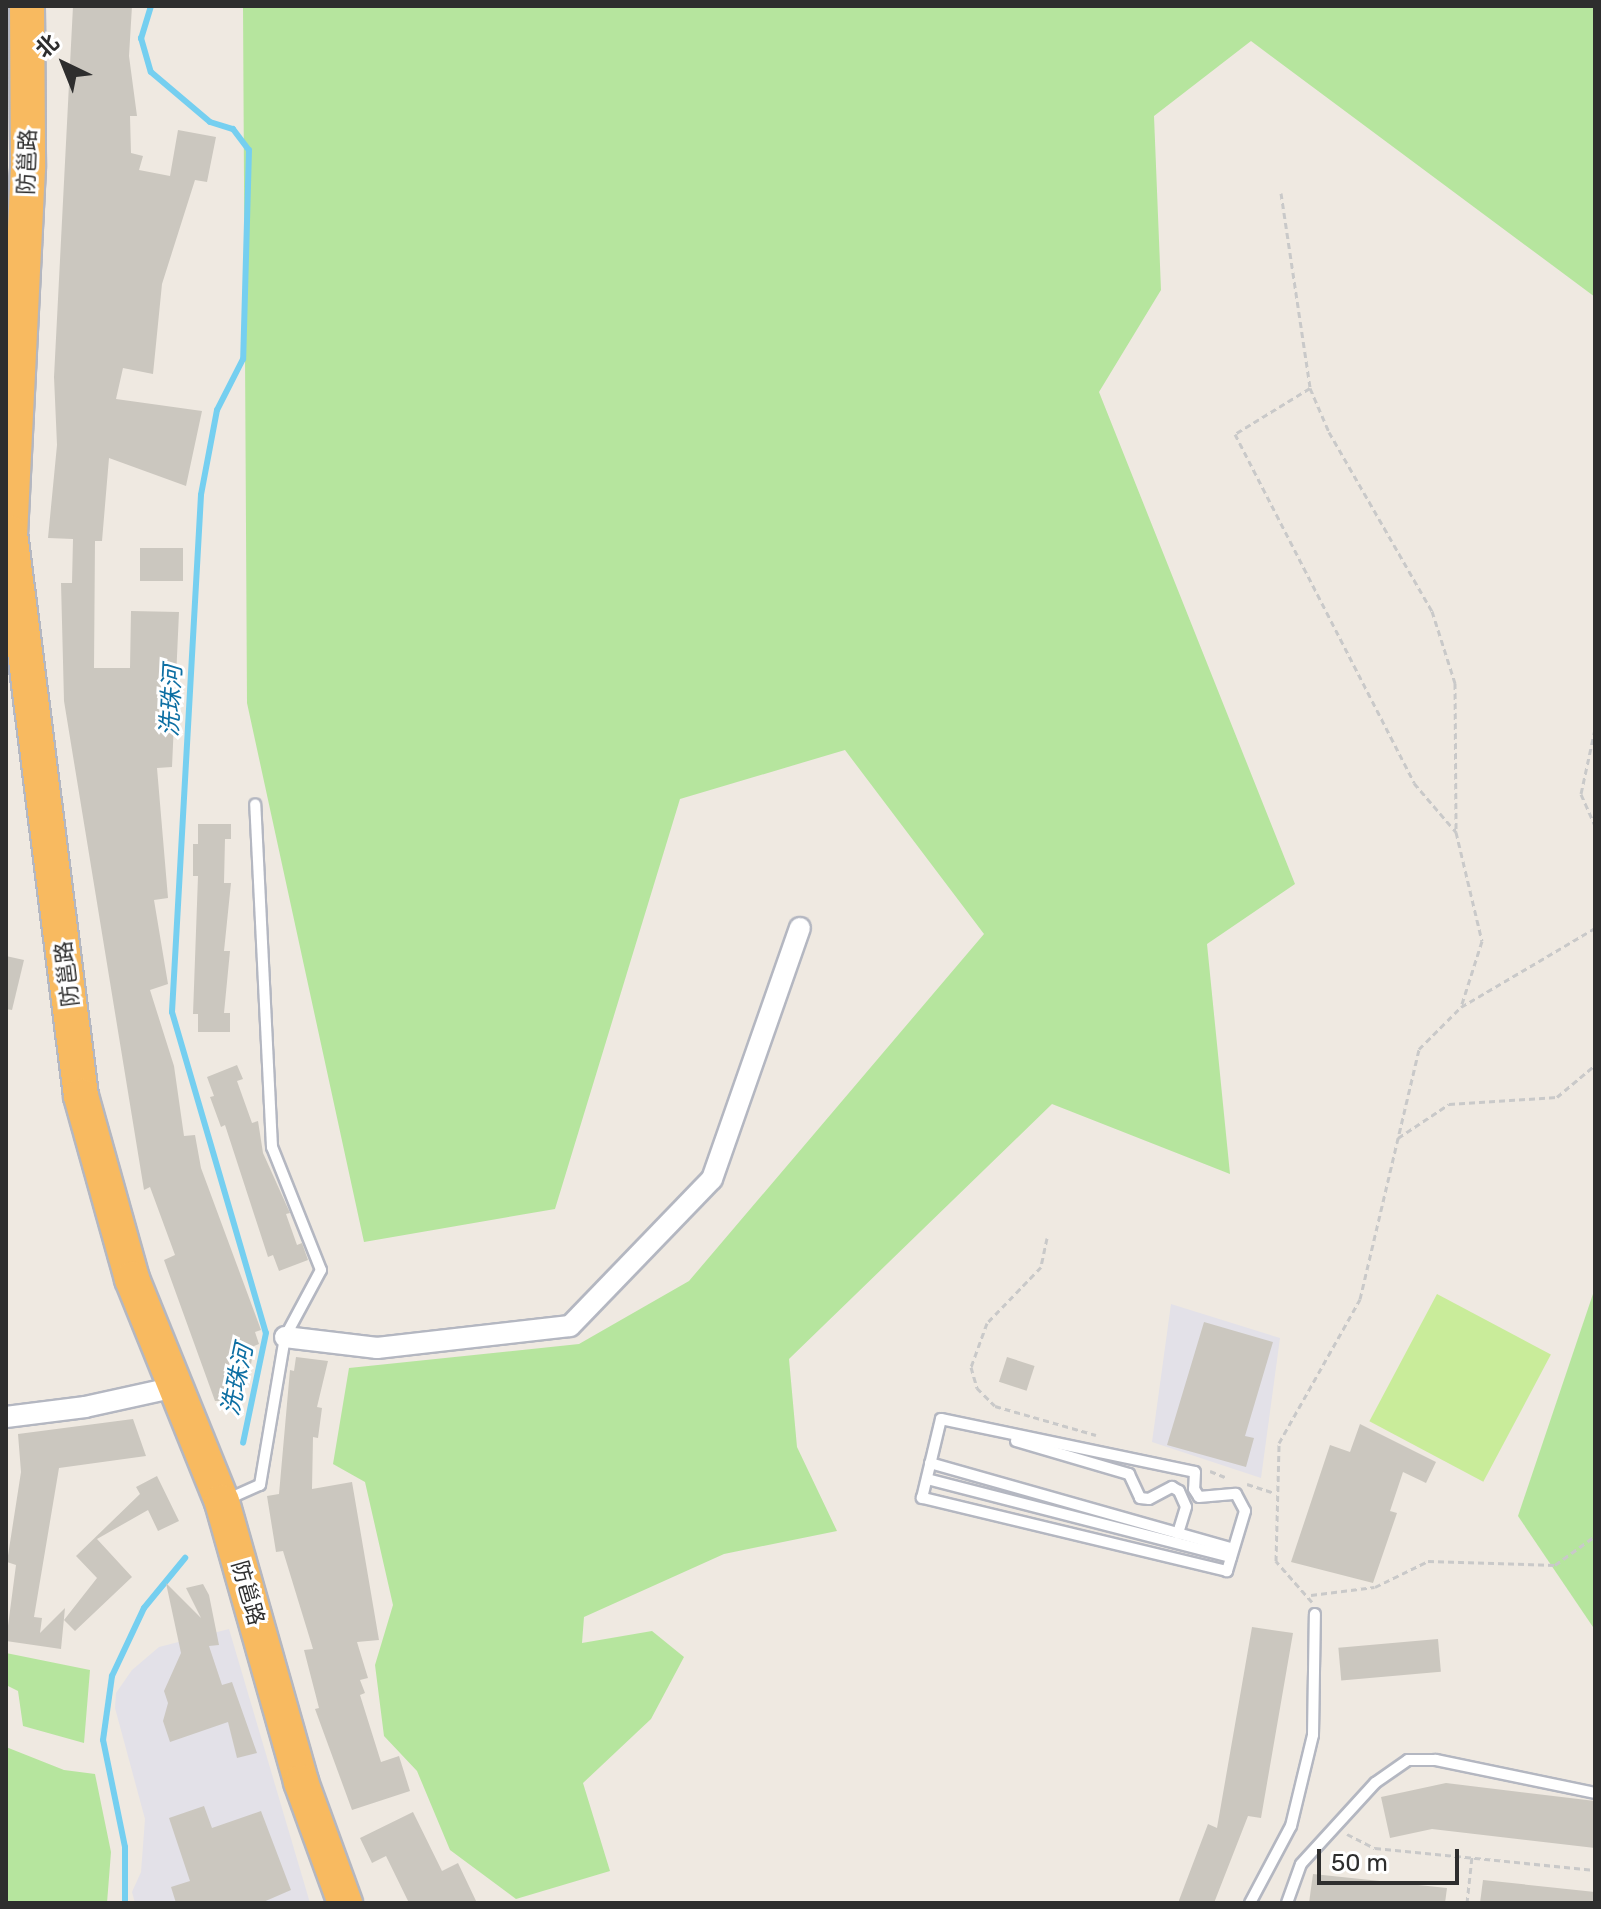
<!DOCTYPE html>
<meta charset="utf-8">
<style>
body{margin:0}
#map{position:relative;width:1601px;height:1909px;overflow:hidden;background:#efe9e1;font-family:Rubik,"Noto Sans SC",sans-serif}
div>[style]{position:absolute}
.industrial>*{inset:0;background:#e3e1e8}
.green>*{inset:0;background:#b6e59e}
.pitch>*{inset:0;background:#c9ec9a;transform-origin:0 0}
.stream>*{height:6px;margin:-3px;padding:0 3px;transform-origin:3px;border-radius:3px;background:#75cff0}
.building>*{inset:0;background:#cbc7bf;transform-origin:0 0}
.path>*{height:3px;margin-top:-1.5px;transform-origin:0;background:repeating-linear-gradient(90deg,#c9c9c9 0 6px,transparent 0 10px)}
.roads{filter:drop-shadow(2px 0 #b4b7c1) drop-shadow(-2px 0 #b4b7c1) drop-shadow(0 2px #b4b7c1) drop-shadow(0 -2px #b4b7c1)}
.service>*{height:10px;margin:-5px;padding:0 5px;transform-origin:5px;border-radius:5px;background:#fff}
.minor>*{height:20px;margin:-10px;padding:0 10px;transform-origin:10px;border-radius:10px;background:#fff}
.trunk>*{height:34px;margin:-17px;padding:0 17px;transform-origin:17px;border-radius:17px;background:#f8ba60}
span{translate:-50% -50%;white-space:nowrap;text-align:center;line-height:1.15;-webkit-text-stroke:6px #fff;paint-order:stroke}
.street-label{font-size:22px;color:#2e2e2e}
.water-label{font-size:24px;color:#0d6fa3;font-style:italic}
.frame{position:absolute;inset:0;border:8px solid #2e2e2e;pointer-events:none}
.north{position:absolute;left:24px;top:24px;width:80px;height:80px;-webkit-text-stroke:6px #fff;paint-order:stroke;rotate:317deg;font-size:22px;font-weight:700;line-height:32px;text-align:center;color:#2e2e2e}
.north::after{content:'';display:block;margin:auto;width:28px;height:36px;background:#2e2e2e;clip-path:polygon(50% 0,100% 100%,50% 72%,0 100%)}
.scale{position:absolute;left:1317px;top:1849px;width:142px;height:36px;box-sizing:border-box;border:4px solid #2e2e2e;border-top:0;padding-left:10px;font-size:24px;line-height:28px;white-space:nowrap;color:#2e2e2e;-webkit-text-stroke:6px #fff;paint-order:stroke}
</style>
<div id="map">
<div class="industrial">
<i style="clip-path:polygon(1171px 1304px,1280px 1338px,1261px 1478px,1152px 1442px)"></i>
<i style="clip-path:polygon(229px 1629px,310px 1903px,135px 1903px,132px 1892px,141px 1872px,145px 1819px,115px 1708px,116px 1693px,132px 1670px,159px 1647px)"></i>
</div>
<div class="green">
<i style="clip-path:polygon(243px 6px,1595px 6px,1595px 297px,1251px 41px,1154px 116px,1161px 290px,1099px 392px,1295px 884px,1207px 944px,1230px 1174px,1052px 1104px,789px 1359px,797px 1447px,837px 1531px,724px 1554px,584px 1617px,582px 1643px,652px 1631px,684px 1657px,651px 1719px,583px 1783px,610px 1871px,516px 1899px,450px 1850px,417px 1771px,384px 1736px,375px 1665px,393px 1605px,365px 1482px,333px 1464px,349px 1368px,579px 1344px,689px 1281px,984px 934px,845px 750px,680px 799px,555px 1209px,364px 1242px,247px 703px)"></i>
<i style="clip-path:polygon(1595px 1288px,1595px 1630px,1518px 1516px)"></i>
<i style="clip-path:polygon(6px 1653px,90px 1670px,84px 1743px,23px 1726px,18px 1691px,6px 1685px)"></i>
<i style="clip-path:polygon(6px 1747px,64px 1770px,95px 1774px,111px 1852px,107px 1903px,6px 1903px)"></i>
</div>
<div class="pitch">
<i style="left:1437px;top:1294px;width:129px;height:144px;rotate:28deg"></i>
</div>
<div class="stream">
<i style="left:151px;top:6px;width:34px;rotate:107deg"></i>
<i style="left:141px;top:38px;width:35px;rotate:74deg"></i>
<i style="left:151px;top:72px;width:77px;rotate:40.3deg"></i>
<i style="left:210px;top:122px;width:24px;rotate:17deg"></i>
<i style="left:233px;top:129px;width:26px;rotate:53deg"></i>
<i style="left:249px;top:150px;width:209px;rotate:91.6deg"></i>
<i style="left:243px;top:359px;width:57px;rotate:117deg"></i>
<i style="left:217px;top:410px;width:86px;rotate:100.7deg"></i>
<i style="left:201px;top:495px;width:518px;rotate:93.21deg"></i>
<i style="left:172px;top:1012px;width:334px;rotate:73.7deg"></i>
<i style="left:266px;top:1333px;width:112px;rotate:101.8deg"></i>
<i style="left:125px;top:1903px;width:56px;rotate:-90deg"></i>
<i style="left:125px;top:1847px;width:109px;rotate:-101.6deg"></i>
<i style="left:103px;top:1740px;width:65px;rotate:-82deg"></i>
<i style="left:112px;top:1676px;width:75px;rotate:-64.8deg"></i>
<i style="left:144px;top:1608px;width:65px;rotate:-50.6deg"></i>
</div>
<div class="building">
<i style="clip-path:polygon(73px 6px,132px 6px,129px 56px,137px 116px,130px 116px,131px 153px,143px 156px,139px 170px,170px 176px,178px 130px,216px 137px,207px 182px,195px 180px,162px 284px,153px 374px,123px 368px,116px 399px,202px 411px,186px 486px,109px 458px,102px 541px,95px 541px,94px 668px,130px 668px,131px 611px,179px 612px,172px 767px,157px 768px,168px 898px,154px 900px,168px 984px,150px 990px,174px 1066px,184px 1136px,195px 1135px,201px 1168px,261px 1330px,255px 1332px,259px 1344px,254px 1346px,248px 1383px,234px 1401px,215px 1401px,164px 1260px,175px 1255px,150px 1187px,144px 1190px,64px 701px,61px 583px,72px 583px,73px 539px,48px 538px,57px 445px,54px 377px)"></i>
<i style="left:140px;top:548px;width:43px;height:33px"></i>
<i style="clip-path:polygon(198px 824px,231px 824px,231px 839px,225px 839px,224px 883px,231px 883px,224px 951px,230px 951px,224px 1013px,230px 1013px,230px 1032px,198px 1032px,198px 1014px,193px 1014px,198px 876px,193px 876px,193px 844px,198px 844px)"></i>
<i style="clip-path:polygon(6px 956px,24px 960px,12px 1010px,6px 1009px)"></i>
<i style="clip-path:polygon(237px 1065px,243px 1079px,237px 1081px,252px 1123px,258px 1121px,263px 1153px,290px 1213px,286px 1214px,297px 1245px,302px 1243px,308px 1260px,279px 1271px,273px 1255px,268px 1257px,225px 1125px,221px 1127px,210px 1097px,214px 1096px,207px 1077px)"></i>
<i style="clip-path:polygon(1204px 1322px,1273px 1342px,1245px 1436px,1254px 1438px,1246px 1467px,1167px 1445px)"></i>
<i style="clip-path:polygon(296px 1357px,328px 1361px,317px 1407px,322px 1408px,318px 1438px,313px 1437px,312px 1489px,352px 1482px,379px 1640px,357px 1642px,368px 1678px,360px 1680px,365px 1693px,360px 1695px,381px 1762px,399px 1756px,410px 1791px,352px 1810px,315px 1709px,319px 1708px,304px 1650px,313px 1649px,283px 1551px,276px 1552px,267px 1496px,279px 1494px,290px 1370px,294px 1371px)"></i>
<i style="left:1007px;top:1357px;width:29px;height:26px;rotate:18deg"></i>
<i style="clip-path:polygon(133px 1419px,146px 1456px,59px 1468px,34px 1617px,42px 1618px,40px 1633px,65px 1608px,61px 1649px,6px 1641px,16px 1565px,7px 1562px,21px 1472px,18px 1434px)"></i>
<i style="clip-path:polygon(1360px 1424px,1436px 1462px,1426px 1483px,1403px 1472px,1390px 1511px,1397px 1513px,1373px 1583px,1291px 1562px,1330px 1445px,1350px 1452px)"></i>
<i style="clip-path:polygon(157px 1476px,179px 1521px,158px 1531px,148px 1510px,97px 1539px,132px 1577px,75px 1631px,64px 1620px,97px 1578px,76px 1556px,140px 1494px,136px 1487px)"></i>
<i style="clip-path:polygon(166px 1583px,201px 1618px,186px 1588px,203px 1584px,209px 1595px,219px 1645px,209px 1646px,222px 1685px,232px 1682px,257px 1753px,237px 1758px,228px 1722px,170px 1742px,163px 1721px,168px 1703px,164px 1691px,181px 1653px)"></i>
<i style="clip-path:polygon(1252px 1627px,1293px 1633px,1261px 1818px,1248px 1816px,1214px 1903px,1178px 1903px,1208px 1824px,1217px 1828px)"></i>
<i style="left:1438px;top:1639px;width:33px;height:100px;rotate:85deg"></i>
<i style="clip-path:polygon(1446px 1783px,1595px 1801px,1595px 1848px,1432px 1829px,1390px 1838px,1381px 1797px)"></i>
<i style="clip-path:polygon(204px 1806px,212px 1828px,261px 1811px,291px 1890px,261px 1903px,176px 1903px,171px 1887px,190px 1881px,169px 1818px)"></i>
<i style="clip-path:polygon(413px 1812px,442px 1871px,458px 1863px,477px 1903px,409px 1903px,386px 1856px,372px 1863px,360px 1838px)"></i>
<i style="clip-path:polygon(1313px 1874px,1447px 1888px,1445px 1903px,1309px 1903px)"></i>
<i style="clip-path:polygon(1483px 1880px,1595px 1892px,1595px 1903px,1480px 1903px)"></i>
</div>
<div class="path">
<i style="left:1281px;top:193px;width:197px;rotate:81.5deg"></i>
<i style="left:1310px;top:388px;width:48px;rotate:66.6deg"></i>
<i style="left:1329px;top:432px;width:207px;rotate:60.1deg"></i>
<i style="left:1432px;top:611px;width:76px;rotate:72.3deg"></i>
<i style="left:1455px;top:683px;width:149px;rotate:89.6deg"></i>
<i style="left:1456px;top:832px;width:112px;rotate:76.6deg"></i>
<i style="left:1482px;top:941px;width:69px;rotate:107.7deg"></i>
<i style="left:1310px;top:388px;width:88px;rotate:148.5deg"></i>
<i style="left:1235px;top:434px;width:392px;rotate:62.8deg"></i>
<i style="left:1414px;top:783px;width:65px;rotate:49.4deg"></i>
<i style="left:1595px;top:729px;width:66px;rotate:102.2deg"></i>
<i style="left:1581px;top:794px;width:34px;rotate:66deg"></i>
<i style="left:1398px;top:1138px;width:61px;rotate:-33.7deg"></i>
<i style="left:1449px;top:1104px;width:108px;rotate:-3.7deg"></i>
<i style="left:1557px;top:1097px;width:50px;rotate:-40.1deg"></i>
<i style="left:1047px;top:1238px;width:30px;rotate:102deg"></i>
<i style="left:1041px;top:1267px;width:78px;rotate:134deg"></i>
<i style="left:987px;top:1323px;width:47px;rotate:110deg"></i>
<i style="left:971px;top:1367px;width:22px;rotate:74deg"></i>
<i style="left:977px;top:1388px;width:25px;rotate:45deg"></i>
<i style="left:995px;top:1406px;width:105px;rotate:16deg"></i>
<i style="left:1210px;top:1471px;width:16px;rotate:22deg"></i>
<i style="left:1247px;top:1484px;width:28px;rotate:18deg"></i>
<i style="left:1311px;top:1595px;width:64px;rotate:-7.1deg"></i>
<i style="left:1375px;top:1587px;width:59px;rotate:-26.1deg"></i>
<i style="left:1428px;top:1561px;width:127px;rotate:1.8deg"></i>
<i style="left:1555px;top:1565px;width:49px;rotate:-35.9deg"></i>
<i style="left:1312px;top:1602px;width:55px;rotate:-131.3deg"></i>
<i style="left:1276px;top:1561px;width:118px;rotate:-88.5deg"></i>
<i style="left:1279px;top:1443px;width:165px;rotate:-60.6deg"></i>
<i style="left:1360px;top:1299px;width:257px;rotate:-76.7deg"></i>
<i style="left:1419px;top:1049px;width:59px;rotate:-45deg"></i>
<i style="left:1461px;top:1007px;width:156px;rotate:-30.5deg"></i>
<i style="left:1347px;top:1834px;width:31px;rotate:27deg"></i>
<i style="left:1375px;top:1848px;width:221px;rotate:5.7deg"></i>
<i style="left:1467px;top:1903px;width:47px;rotate:-83.9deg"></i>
</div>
<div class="roads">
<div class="service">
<i style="left:941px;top:1419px;width:259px;rotate:11.8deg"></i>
<i style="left:1195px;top:1472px;width:17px;rotate:93deg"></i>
<i style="left:1194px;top:1489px;width:9px;rotate:58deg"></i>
<i style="left:1199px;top:1497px;width:37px;rotate:-5deg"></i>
<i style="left:1236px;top:1494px;width:19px;rotate:62deg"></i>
<i style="left:1245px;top:1511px;width:63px;rotate:106.7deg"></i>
<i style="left:1227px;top:1571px;width:314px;rotate:-166.5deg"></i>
<i style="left:922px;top:1498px;width:81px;rotate:-76.5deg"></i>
<i style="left:1016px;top:1441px;width:118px;rotate:16.3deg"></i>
<i style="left:1129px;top:1474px;width:26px;rotate:65deg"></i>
<i style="left:1140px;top:1498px;width:9px;rotate:6deg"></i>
<i style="left:1149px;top:1499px;width:26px;rotate:-28deg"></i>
<i style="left:1172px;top:1487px;width:8px;rotate:30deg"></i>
<i style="left:1179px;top:1491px;width:17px;rotate:66deg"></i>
<i style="left:1186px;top:1507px;width:28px;rotate:107deg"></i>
<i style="left:930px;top:1463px;width:315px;rotate:15.8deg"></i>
<i style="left:927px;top:1479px;width:314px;rotate:14.4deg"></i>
<i style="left:228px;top:1499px;width:35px;rotate:-24deg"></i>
<i style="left:260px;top:1485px;width:150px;rotate:-80.4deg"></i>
<i style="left:285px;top:1337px;width:76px;rotate:-61.8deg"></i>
<i style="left:321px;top:1270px;width:132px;rotate:-111.7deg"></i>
<i style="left:272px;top:1147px;width:343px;rotate:-92.8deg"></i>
<i style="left:1250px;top:1903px;width:87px;rotate:-62deg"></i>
<i style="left:1291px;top:1826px;width:94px;rotate:-76.4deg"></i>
<i style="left:1313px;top:1735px;width:121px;rotate:-89.1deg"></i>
<i style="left:1287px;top:1903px;width:41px;rotate:-70.3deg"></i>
<i style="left:1301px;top:1864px;width:110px;rotate:-47.6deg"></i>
<i style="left:1375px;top:1783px;width:40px;rotate:-34.9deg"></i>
<i style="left:1408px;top:1760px;width:28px"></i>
<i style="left:1436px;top:1760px;width:162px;rotate:11.7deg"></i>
</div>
<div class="minor">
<i style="left:285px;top:1337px;width:93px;rotate:6.8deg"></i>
<i style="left:377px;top:1348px;width:194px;rotate:-6.5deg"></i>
<i style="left:570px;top:1326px;width:204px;rotate:-46deg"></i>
<i style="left:712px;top:1179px;width:266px;rotate:-70.7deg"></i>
<i style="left:6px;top:1417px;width:80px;rotate:-7.2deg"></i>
<i style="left:85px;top:1407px;width:93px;rotate:-12.4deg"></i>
</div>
<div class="trunk">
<i style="left:27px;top:6px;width:162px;rotate:89.6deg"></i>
<i style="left:28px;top:168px;width:365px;rotate:92.8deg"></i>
<i style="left:10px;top:533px;width:567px;rotate:82.81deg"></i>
<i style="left:81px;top:1096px;width:190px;rotate:74.4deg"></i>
<i style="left:132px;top:1279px;width:240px;rotate:68deg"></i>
<i style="left:222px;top:1502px;width:291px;rotate:74.2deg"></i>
<i style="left:301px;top:1782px;width:129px;rotate:70deg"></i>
</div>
</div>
<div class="street-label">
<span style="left:27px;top:162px;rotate:-88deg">防邕路</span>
<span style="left:67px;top:974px;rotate:-97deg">防邕路</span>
<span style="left:248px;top:1593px;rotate:74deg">防邕路</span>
</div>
<div class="water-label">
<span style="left:172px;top:701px;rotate:-87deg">洗珠河</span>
<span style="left:238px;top:1380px;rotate:-78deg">洗珠河</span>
</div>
<div class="frame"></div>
<div class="north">北</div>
<div class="scale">50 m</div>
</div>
